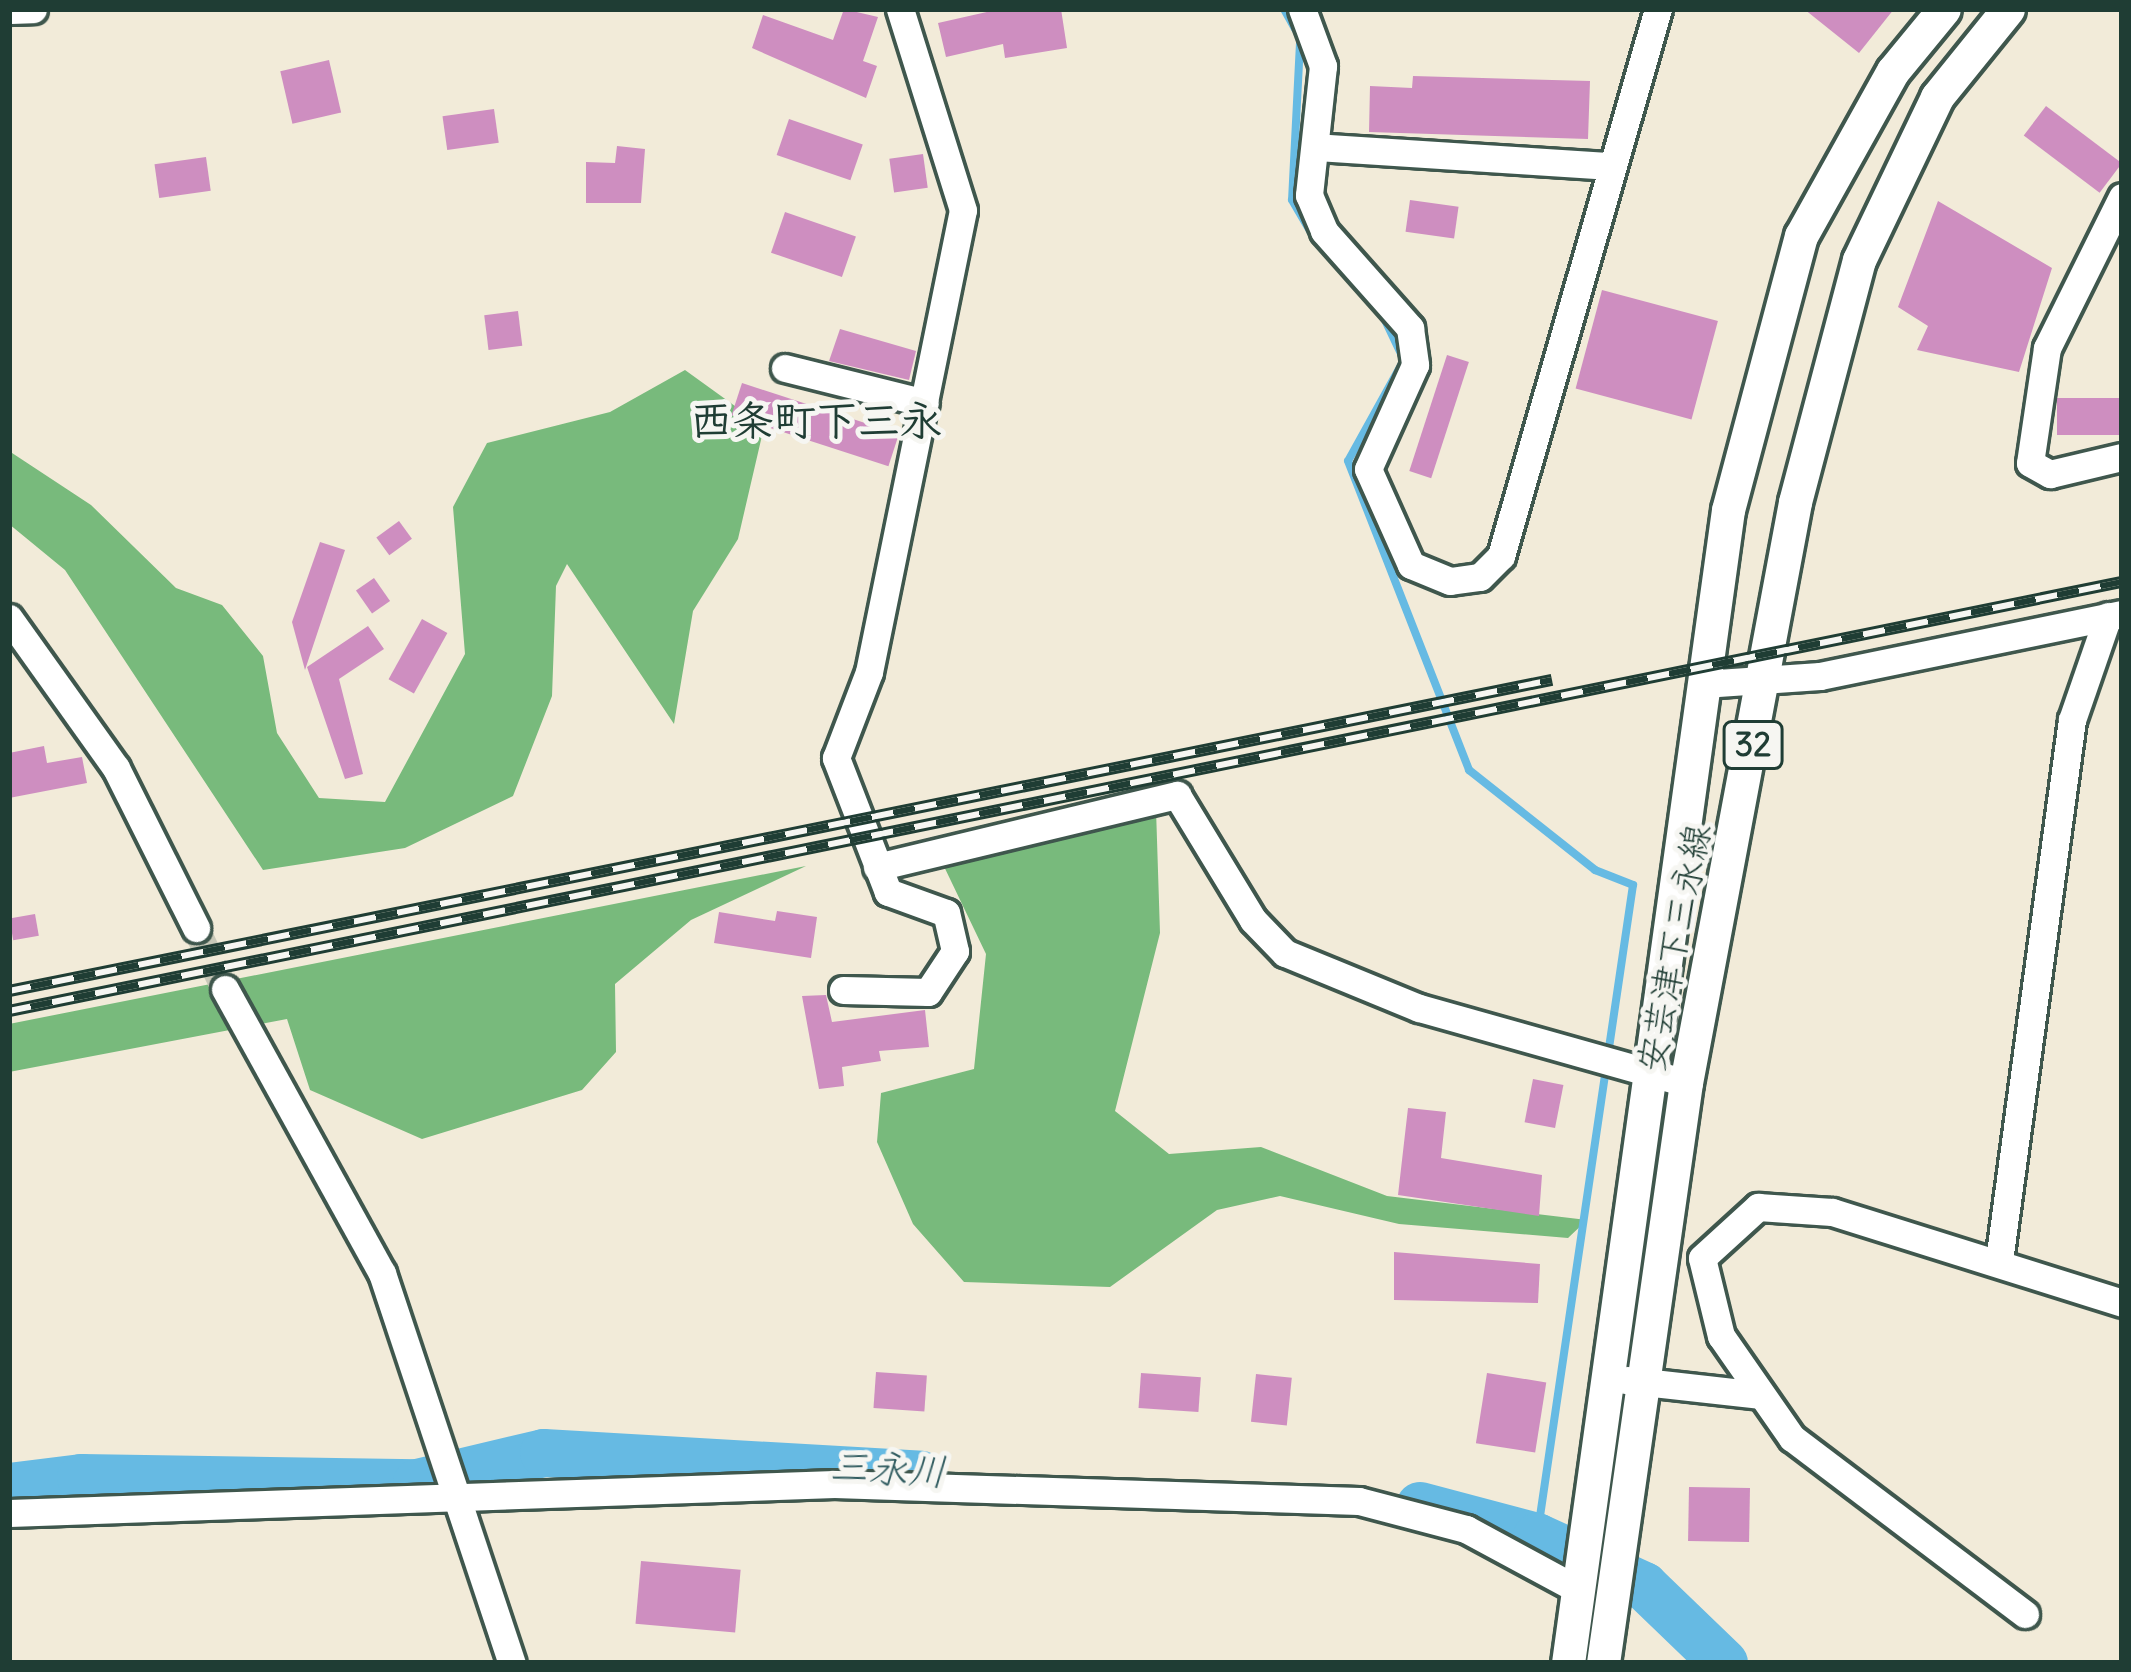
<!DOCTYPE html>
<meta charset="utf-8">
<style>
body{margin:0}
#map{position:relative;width:2131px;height:1672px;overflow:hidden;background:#f2ebd9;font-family:Delius,"Klee One",sans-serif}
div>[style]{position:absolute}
.forest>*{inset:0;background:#78ba7c}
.stream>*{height:8px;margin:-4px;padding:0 4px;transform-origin:4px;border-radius:4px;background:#66bae3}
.river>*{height:48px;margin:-24px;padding:0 24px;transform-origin:24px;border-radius:24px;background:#66bae3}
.building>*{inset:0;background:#ce8ec0;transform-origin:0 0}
.minor-tunnel>*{height:27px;margin-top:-13.5px;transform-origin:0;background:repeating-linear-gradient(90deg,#c8c8b8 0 27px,transparent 0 41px)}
.roads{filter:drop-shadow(3px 0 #3f574d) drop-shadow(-3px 0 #3f574d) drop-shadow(0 3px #3f574d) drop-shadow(0 -3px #3f574d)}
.minor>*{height:27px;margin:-13.5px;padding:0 13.5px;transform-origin:13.5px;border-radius:13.5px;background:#fff}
.major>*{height:33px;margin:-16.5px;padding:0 16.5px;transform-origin:16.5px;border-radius:16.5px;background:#fff}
.rail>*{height:12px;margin-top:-6px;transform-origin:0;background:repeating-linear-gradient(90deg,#f6f6f2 0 22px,#1f3d34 0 44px);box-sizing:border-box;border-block:3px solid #1f3d34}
span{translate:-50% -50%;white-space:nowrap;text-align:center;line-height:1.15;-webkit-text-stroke:10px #f6f6f2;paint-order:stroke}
.shield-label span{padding:3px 9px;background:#f6f6f2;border:3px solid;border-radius:9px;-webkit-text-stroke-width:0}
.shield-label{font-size:33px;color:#1f3d34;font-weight:700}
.street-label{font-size:36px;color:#1f3d34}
.water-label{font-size:39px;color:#315c60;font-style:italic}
.quarter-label{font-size:42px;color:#1f3d34;font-weight:700}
.frame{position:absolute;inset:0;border:12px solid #1f3d34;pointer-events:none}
</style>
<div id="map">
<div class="forest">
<i style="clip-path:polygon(685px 370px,764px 427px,738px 539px,693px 611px,674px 724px,567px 564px,556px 586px,552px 696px,513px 796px,405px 848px,263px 870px,65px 570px,9px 524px,9px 451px,91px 505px,176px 588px,222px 605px,263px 656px,277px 733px,319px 798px,385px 802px,465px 654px,453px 507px,487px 443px,610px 412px)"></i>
<i style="clip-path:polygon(1156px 809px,1160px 933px,1115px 1111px,1169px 1154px,1261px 1147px,1387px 1196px,1587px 1220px,1568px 1238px,1399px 1224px,1280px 1196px,1217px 1210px,1110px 1287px,964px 1282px,913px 1224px,877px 1142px,881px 1093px,974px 1069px,986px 954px,939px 856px)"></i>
<i style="clip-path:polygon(806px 866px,691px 920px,615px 984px,616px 1052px,582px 1090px,422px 1139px,310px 1090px,287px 1019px,9px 1072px,9px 1024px)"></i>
</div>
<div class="stream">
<i style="left:1284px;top:9px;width:23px;rotate:61deg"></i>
<i style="left:1300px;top:43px;width:157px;rotate:92.9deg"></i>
<i style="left:1292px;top:200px;width:48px;rotate:59.7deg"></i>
<i style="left:1385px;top:320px;width:44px;rotate:64.6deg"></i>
<i style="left:1404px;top:360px;width:115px;rotate:119deg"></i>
<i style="left:1348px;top:461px;width:332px;rotate:68.6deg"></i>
<i style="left:1469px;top:770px;width:161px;rotate:38.4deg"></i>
<i style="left:1595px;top:870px;width:41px;rotate:21.5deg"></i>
<i style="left:1633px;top:885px;width:659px;rotate:98.38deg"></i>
</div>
<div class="river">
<i style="left:9px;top:1487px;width:73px;rotate:-7.1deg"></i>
<i style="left:81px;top:1478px;width:336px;rotate:0.9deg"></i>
<i style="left:417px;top:1483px;width:130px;rotate:-13.3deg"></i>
<i style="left:544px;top:1453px;width:378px;rotate:3.3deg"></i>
<i style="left:1420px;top:1506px;width:121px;rotate:14.8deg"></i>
<i style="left:1537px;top:1537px;width:118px;rotate:24.6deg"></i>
<i style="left:1644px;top:1586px;width:111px;rotate:43.9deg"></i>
</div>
<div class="building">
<i style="clip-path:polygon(844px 9px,878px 17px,863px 61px,877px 66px,866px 98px,752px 48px,763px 15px,833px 40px)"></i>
<i style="clip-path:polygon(1000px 9px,1061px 9px,1067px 48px,1005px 58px,1003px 44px,946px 57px,938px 23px)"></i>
<i style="clip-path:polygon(1804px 9px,1894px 9px,1859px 53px)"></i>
<i style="left:329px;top:60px;width:54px;height:50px;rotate:77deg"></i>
<i style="clip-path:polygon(1413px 76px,1590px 81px,1588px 139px,1369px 132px,1370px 86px,1412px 88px)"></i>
<i style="left:2046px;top:106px;width:95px;height:37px;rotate:37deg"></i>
<i style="left:494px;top:109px;width:34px;height:52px;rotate:82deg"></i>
<i style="left:789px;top:119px;width:78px;height:38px;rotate:19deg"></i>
<i style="clip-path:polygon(617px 146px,645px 149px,641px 203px,586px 203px,586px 162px,615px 163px)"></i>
<i style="left:923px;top:154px;width:34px;height:34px;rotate:82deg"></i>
<i style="left:206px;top:157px;width:34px;height:52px;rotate:82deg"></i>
<i style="left:1410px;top:200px;width:49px;height:32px;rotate:8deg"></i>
<i style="clip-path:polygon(1938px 201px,2052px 268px,2019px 372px,1917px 350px,1928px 326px,1898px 307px)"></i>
<i style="left:785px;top:212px;width:75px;height:43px;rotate:19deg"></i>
<i style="left:1602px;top:290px;width:120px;height:102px;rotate:15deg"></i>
<i style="left:518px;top:311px;width:35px;height:34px;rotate:83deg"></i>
<i style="clip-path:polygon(840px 329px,916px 351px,909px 380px,829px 361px)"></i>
<i style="left:1447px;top:355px;width:23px;height:122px;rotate:18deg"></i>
<i style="left:742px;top:383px;width:165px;height:34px;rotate:18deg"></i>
<i style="left:2122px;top:398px;width:37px;height:65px;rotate:90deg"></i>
<i style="left:399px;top:521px;width:22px;height:28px;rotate:54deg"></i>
<i style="clip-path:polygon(320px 542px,345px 550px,305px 670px,292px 622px)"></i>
<i style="left:374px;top:578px;width:28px;height:22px;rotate:55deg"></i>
<i style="left:422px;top:619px;width:29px;height:69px;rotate:29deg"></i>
<i style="clip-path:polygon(368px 626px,384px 649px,339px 679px,363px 774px,345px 779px,307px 667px)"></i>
<i style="clip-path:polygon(44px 746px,47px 763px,82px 757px,87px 783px,9px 798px,9px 753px)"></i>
<i style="clip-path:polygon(777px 911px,817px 917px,811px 958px,714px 943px,719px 912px,775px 921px)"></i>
<i style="left:35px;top:914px;width:22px;height:26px;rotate:80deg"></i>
<i style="clip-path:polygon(826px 995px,832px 1022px,925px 1010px,929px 1047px,879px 1051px,881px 1061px,842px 1067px,844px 1086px,819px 1089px,802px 996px)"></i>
<i style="left:1533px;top:1079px;width:31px;height:44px;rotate:11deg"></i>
<i style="clip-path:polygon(1408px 1108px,1446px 1112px,1441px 1158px,1542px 1175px,1539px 1216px,1398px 1195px)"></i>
<i style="clip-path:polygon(1394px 1252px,1540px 1264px,1538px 1303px,1394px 1300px)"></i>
<i style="left:876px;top:1372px;width:51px;height:36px;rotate:4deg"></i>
<i style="left:1141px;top:1373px;width:60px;height:35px;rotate:4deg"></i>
<i style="left:1487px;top:1373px;width:60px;height:71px;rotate:9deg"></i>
<i style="left:1256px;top:1374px;width:36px;height:48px;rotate:6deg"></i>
<i style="left:1689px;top:1487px;width:61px;height:54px;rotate:1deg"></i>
<i style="left:641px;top:1561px;width:100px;height:63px;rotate:5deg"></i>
</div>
<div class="minor-tunnel">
<i style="left:196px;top:928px;width:68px;rotate:64.6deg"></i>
</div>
<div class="roads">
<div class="minor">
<i style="left:1302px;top:9px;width:61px;rotate:69.8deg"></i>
<i style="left:1323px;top:66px;width:130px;rotate:96.2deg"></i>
<i style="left:1309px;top:195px;width:39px;rotate:67deg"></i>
<i style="left:1324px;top:231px;width:130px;rotate:48.4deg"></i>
<i style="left:1410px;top:328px;width:37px;rotate:82deg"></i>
<i style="left:1415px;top:365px;width:114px;rotate:114.3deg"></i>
<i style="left:1368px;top:469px;width:105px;rotate:65.9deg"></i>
<i style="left:1411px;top:565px;width:42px;rotate:22.3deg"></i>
<i style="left:1450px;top:581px;width:30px;rotate:-8deg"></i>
<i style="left:1480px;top:577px;width:30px;rotate:-45deg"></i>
<i style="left:1501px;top:556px;width:569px;rotate:-73.99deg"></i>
<i style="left:9px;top:10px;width:24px;rotate:-2deg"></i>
<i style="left:1315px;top:147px;width:291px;rotate:3.7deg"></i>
<i style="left:2122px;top:197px;width:169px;rotate:116.4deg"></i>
<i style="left:2047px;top:348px;width:116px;rotate:98.4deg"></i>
<i style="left:2030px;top:463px;width:23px;rotate:29deg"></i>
<i style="left:2050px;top:474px;width:74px;rotate:-13.3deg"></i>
<i style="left:785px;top:368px;width:144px;rotate:14deg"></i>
<i style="left:9px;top:618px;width:184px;rotate:54.5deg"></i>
<i style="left:116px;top:768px;width:179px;rotate:63.4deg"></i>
<i style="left:1703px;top:684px;width:117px;rotate:-3.9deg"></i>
<i style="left:1820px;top:676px;width:308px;rotate:-11.6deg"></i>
<i style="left:877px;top:867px;width:309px;rotate:-13.5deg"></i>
<i style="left:1177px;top:795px;width:146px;rotate:58.7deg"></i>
<i style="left:1253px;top:920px;width:46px;rotate:45.9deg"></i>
<i style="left:1285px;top:953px;width:145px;rotate:22.3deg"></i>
<i style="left:1419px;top:1008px;width:277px;rotate:15.7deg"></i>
<i style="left:225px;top:989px;width:325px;rotate:61.1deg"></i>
<i style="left:382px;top:1273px;width:411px;rotate:71.6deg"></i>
<i style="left:843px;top:990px;width:85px;rotate:1.3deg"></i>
<i style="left:928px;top:992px;width:49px;rotate:-56.6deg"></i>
<i style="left:955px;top:951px;width:39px;rotate:-103deg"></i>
<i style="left:946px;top:913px;width:62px;rotate:-160.1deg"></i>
<i style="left:888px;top:892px;width:144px;rotate:-111.2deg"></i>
<i style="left:836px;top:758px;width:92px;rotate:-69deg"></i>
<i style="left:869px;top:672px;width:471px;rotate:-78.5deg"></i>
<i style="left:963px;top:210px;width:211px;rotate:-107.4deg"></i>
<i style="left:1999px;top:1261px;width:546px;rotate:-82.32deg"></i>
<i style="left:2072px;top:720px;width:110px;rotate:-70.9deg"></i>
<i style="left:1626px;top:1380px;width:134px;rotate:6.4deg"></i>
<i style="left:9px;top:1513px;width:826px;rotate:-2.01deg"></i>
<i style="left:834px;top:1484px;width:525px;rotate:1.85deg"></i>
<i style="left:1359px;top:1501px;width:111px;rotate:14.7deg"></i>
<i style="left:1466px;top:1529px;width:128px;rotate:28.4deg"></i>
<i style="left:2025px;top:1614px;width:292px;rotate:-142.9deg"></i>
<i style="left:1792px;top:1438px;width:124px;rotate:-124.8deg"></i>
<i style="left:1721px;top:1336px;width:80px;rotate:-103.7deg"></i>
<i style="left:1702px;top:1258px;width:76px;rotate:-42.3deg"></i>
<i style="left:1758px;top:1207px;width:74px;rotate:3.9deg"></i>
<i style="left:1832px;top:1212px;width:304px;rotate:17.4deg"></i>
</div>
<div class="major">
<i style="left:1568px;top:1663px;width:1164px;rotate:-82.1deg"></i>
<i style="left:1728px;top:510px;width:284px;rotate:-75.1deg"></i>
<i style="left:1801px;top:236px;width:189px;rotate:-60.9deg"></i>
<i style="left:1893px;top:71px;width:80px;rotate:-50.6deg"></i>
<i style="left:1603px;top:1663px;width:586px;rotate:-81.86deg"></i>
<i style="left:1686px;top:1083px;width:591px;rotate:-79.37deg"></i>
<i style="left:1795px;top:502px;width:250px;rotate:-75.2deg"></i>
<i style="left:1859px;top:260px;width:181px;rotate:-64.4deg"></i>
<i style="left:1937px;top:97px;width:113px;rotate:-51.1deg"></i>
</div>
</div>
<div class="rail">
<i style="left:9px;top:991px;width:1574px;rotate:-11.4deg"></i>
<i style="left:9px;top:1011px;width:2156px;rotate:-11.48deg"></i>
</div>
<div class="shield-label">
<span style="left:1753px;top:745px">32</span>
</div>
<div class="street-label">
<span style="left:1674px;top:948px;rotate:-79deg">安芸津下三永線</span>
</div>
<div class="water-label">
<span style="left:888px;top:1470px;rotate:3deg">三永川</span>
</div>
<div class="quarter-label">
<span style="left:816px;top:420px">西条町下三永</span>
</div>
<div class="frame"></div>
</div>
